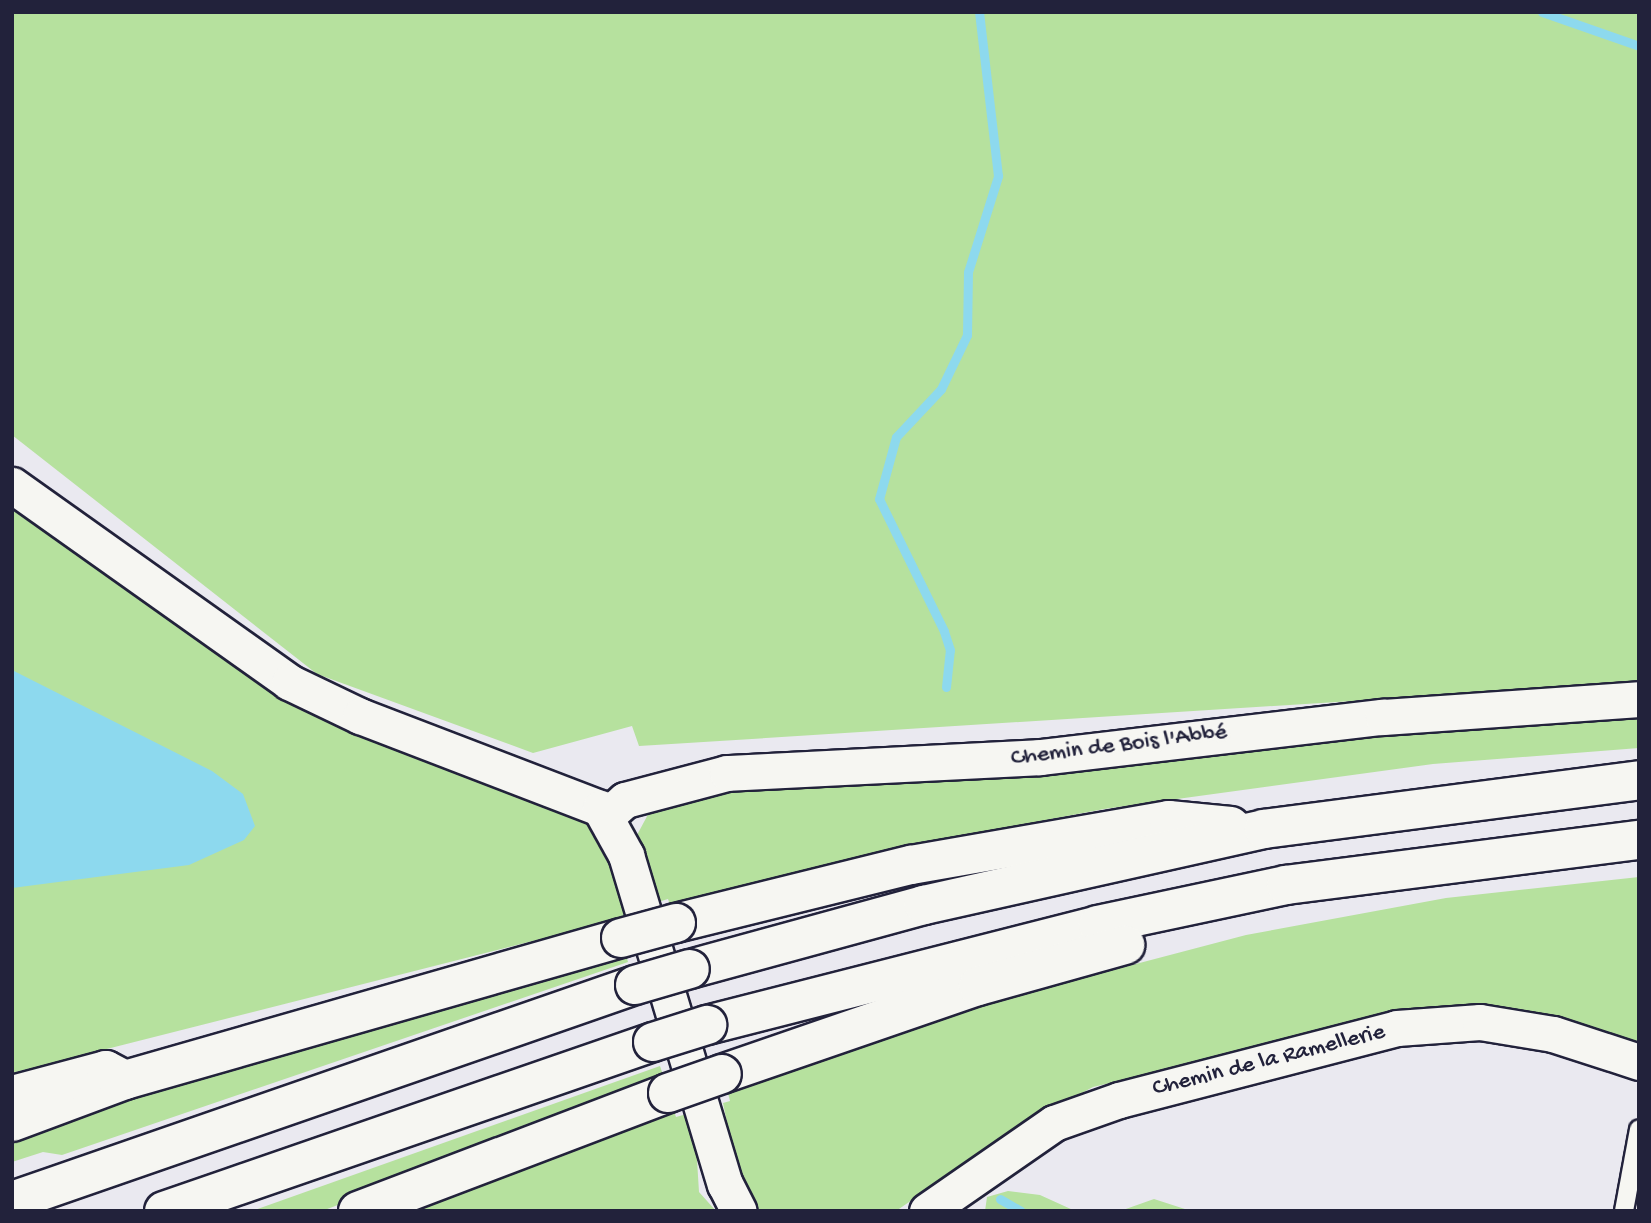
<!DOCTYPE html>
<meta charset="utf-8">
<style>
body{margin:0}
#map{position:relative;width:1651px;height:1223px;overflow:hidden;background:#eae9f0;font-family:"Gochi Hand",sans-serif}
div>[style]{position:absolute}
.green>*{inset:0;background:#b6e19e}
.water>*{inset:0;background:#8dd9ee}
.stream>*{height:9px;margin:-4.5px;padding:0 4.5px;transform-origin:4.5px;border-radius:4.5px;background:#8dd9ee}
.roads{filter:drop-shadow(2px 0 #22223b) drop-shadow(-2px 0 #22223b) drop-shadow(0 2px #22223b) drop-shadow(0 -2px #22223b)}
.service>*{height:18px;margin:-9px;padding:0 9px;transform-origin:9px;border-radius:9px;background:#f6f6f2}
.minor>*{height:35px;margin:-17.5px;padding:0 17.5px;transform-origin:17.5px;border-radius:17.5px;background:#f6f6f2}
.trunk>*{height:38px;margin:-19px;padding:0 19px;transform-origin:19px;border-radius:19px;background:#f6f6f2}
.motorway>*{height:38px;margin:-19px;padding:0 19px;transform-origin:19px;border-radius:19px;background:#f6f6f2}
.bridges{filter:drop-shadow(2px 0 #22223b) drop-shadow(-2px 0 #22223b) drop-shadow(0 2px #22223b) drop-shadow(0 -2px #22223b)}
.trunk-bridge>*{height:38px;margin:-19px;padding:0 19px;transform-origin:19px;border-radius:19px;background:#f6f6f2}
span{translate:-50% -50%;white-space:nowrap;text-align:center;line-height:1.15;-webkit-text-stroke:6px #f6f6f2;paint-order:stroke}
.street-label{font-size:24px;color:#22223b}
.frame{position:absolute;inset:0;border:14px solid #22223b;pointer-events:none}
</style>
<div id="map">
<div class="green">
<i style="clip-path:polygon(12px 12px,1639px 12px,1639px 683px,639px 746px,632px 726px,533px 753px,317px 674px,12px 435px)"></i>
<i style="clip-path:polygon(12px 506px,266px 684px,561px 806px,589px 825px,614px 858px,631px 910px,616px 920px,12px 1073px)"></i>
<i style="clip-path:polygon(1639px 709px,1639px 748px,1433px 764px,1104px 809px,894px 849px,670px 905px,668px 899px,655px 903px,637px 835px,652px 807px,709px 788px)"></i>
<i style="clip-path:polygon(1639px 877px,1639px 1051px,1391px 1017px,1093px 1087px,1015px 1129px,896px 1211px,761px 1211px,747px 1196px,734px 1157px,723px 1103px,730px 1101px,728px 1093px,988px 1003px,1246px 935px,1446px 898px)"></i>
<i style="clip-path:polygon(624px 948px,628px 962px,62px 1155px,43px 1152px,12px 1162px,12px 1132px)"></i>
<i style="clip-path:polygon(660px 1066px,665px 1081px,322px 1211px,252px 1211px)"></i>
<i style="clip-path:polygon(674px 1111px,676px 1117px,694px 1112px,699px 1192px,716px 1211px,410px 1211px)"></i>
<i style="clip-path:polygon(1008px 1191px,1040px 1195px,1073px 1210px,1090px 1211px,985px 1211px,987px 1197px)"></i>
<i style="clip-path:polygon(1154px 1199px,1191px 1211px,1103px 1211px,1123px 1210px)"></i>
</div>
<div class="water">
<i style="clip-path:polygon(12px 670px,212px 771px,243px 794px,255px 826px,244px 840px,189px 865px,12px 888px)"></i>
</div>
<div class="stream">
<i style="left:1542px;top:12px;width:103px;rotate:19.3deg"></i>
<i style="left:946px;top:687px;width:37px;rotate:-84deg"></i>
<i style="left:950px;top:650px;width:20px;rotate:-108deg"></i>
<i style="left:944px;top:631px;width:147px;rotate:-116.2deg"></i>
<i style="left:879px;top:499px;width:64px;rotate:-74.7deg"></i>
<i style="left:896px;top:437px;width:66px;rotate:-46.8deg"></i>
<i style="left:941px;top:389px;width:60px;rotate:-64.3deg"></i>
<i style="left:967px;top:335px;width:63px;rotate:-89.1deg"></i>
<i style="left:968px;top:272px;width:101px;rotate:-72.6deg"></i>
<i style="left:998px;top:176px;width:165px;rotate:-96.6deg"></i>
<i style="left:1000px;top:1199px;width:24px;rotate:30deg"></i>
</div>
<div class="roads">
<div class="service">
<i style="left:1624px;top:1211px;width:83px;rotate:-79.6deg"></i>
</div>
<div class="minor">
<i style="left:12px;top:485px;width:340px;rotate:35.4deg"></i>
<i style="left:289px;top:682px;width:79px;rotate:25.6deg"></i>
<i style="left:360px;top:716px;width:257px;rotate:21deg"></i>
<i style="left:600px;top:808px;width:54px;rotate:61deg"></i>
<i style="left:626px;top:855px;width:344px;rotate:73.3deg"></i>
<i style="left:725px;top:1184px;width:30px;rotate:63deg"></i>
<i style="left:607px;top:816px;width:24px;rotate:-42deg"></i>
<i style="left:625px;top:800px;width:106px;rotate:-14.8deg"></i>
<i style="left:727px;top:773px;width:313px;rotate:-2.9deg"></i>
<i style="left:1040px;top:757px;width:345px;rotate:-6.7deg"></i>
<i style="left:1383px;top:717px;width:257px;rotate:-4deg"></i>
<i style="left:927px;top:1211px;width:155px;rotate:-34.7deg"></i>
<i style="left:1054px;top:1123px;width:69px;rotate:-19.5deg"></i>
<i style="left:1119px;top:1100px;width:287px;rotate:-14.5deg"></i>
<i style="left:1397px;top:1028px;width:83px;rotate:-4.1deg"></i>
<i style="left:1480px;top:1022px;width:74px;rotate:9.3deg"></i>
<i style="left:1553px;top:1034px;width:90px;rotate:18deg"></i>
</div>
<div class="trunk">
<i style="left:676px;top:923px;width:242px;rotate:-13.9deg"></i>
<i style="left:911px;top:865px;width:262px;rotate:-9.9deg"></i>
<i style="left:1169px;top:820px;width:62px;rotate:5.5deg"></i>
<i style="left:690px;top:969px;width:243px;rotate:-15.3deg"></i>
<i style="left:924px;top:905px;width:348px;rotate:-12.6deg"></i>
<i style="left:1264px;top:829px;width:378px;rotate:-7.4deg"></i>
<i style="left:707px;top:1025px;width:404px;rotate:-14.3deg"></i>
<i style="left:1098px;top:925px;width:192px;rotate:-12deg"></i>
<i style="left:1286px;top:885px;width:356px;rotate:-7.3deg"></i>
<i style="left:722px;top:1074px;width:271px;rotate:-19deg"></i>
<i style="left:978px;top:986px;width:153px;rotate:-15.6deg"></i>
<i style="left:12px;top:1122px;width:121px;rotate:-20.4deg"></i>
<i style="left:125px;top:1080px;width:516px;rotate:-15.98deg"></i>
<i style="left:12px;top:1201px;width:659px;rotate:-19.12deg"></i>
<i style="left:164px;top:1211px;width:517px;rotate:-19.07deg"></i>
<i style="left:358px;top:1211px;width:332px;rotate:-20.8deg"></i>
</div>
<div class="motorway">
<i style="left:12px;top:1095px;width:97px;rotate:-14.9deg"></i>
<i style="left:106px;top:1070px;width:21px;rotate:28deg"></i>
</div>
</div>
<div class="bridges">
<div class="trunk-bridge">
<i style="left:621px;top:938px;width:57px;rotate:-15.3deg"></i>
<i style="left:635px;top:985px;width:57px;rotate:-16.2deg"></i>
<i style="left:653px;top:1042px;width:57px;rotate:-17.5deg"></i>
<i style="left:668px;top:1093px;width:57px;rotate:-19.4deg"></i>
</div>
</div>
<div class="street-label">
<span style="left:1119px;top:746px;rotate:-7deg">Chemin de Bois l'Abbé</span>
<span style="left:1269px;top:1061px;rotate:-14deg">Chemin de la Ramellerie</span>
</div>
<div class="frame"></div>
</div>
